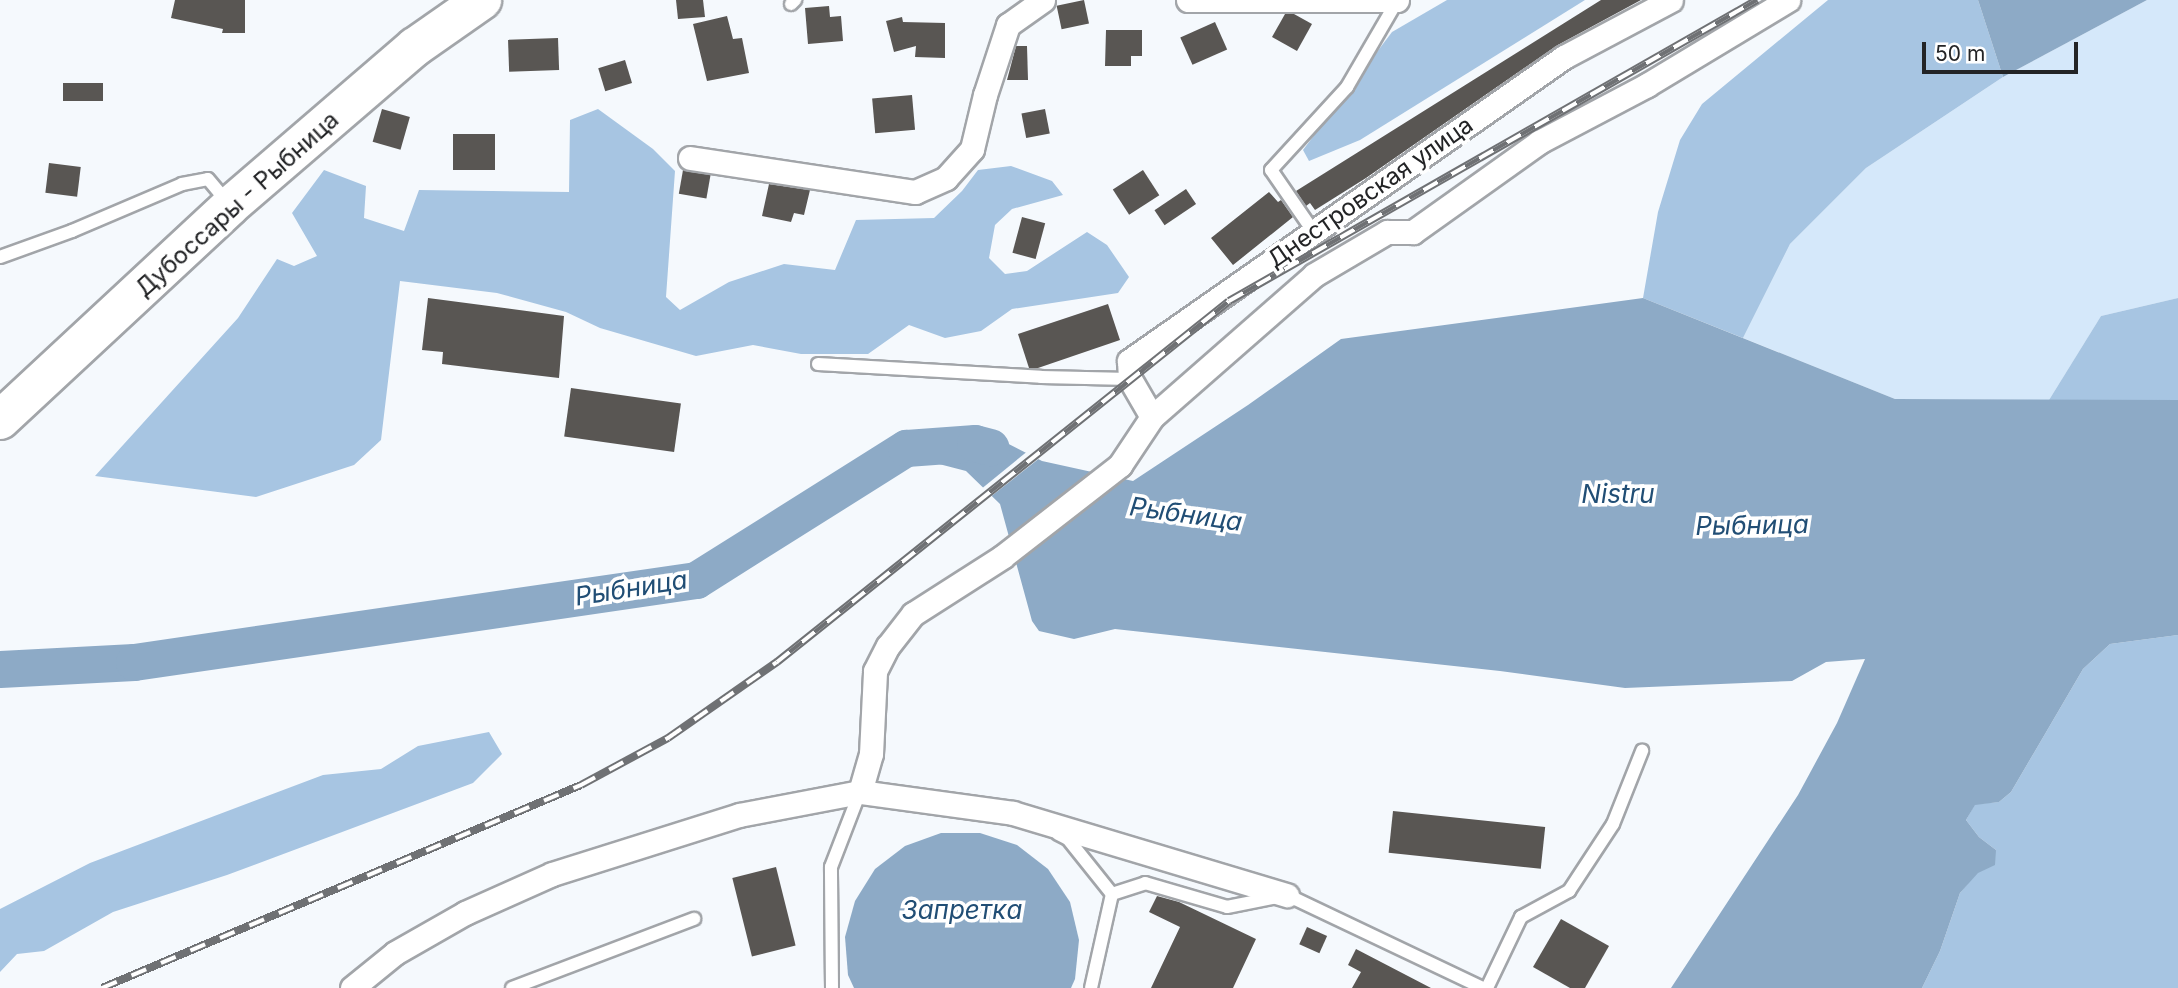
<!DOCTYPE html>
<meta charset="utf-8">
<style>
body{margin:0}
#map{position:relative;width:2178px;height:988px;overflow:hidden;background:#f5f9fd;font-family:Inter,sans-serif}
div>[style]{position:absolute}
.green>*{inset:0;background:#d5e8fa}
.forest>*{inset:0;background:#a7c5e2}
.water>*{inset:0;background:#8daac6}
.pier>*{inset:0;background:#f5f9fd}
.river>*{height:37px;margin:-18.5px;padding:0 18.5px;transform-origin:18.5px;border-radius:18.5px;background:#8daac6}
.building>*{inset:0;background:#595653;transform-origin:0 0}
.roads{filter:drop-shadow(2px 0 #a2a5a9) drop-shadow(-2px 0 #a2a5a9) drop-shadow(0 2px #a2a5a9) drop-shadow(0 -2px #a2a5a9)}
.service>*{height:12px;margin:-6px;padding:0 6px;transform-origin:6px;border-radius:6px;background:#fff}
.minor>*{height:23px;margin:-11.5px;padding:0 11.5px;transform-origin:11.5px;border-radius:11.5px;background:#fff}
.trunk>*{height:38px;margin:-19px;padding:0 19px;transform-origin:19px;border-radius:19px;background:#fff}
.rail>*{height:8px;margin-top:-4px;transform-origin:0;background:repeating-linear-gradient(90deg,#fff 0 16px,#6f7174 0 32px);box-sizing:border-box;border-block:2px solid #6f7174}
span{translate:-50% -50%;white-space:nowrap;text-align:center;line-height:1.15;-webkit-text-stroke:7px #fff;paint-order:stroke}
.street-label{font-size:24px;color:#232426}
.water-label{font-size:26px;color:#214e75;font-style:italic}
.scale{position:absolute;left:1922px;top:42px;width:156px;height:32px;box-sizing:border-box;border:4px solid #232426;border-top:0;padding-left:9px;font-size:21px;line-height:24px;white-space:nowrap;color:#232426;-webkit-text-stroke:5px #fff;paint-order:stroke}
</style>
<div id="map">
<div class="green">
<i style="clip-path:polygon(2147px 0,2178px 0,2178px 298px,2101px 316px,2049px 400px,1895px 399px,1743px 338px,1790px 244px,1866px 168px,2003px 77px)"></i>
</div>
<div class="forest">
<i style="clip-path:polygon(1447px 0,1585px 0,1360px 140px,1309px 161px,1303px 150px,1392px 32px)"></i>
<i style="clip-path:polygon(1828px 0,1978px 0,2003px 77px,1866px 168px,1790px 244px,1743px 338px,1643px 298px,1658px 212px,1680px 140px,1702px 104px)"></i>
<i style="clip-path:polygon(598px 109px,653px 149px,675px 171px,666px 297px,680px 310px,729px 282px,784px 264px,835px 270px,856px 220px,934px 218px,962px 191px,978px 170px,1011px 166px,1052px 181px,1063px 195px,1012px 209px,995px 225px,989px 258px,1005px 274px,1027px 271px,1087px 232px,1107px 245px,1129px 277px,1118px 293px,1012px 309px,981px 331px,945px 338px,909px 325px,868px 354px,801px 354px,753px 345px,696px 356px,600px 328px,566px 312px,497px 293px,400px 281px,381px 440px,354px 465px,256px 497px,95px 476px,238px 318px,277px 259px,294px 266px,317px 256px,292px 213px,324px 170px,366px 186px,364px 218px,404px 231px,419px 190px,569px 192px,570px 120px)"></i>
<i style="clip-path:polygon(2178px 298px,2178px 400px,2049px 400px,2101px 316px)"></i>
<i style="clip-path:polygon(2178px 635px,2178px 988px,1922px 988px,1940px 951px,1960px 893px,1996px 850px,1979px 837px,1966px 820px,1975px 804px,1999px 802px,2011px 792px,2083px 669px,2110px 644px)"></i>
<i style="clip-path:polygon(489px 732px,502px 754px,473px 783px,227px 875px,113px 912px,44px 951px,17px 954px,0 972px,0 909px,90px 863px,323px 775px,381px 769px,418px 746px)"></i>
</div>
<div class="water">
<i style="clip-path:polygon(1978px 0,2147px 0,2003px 77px)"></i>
<i style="clip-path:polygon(1643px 298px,1895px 399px,2178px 400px,2178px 635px,2110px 644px,2083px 669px,2011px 792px,1999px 802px,1975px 805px,1966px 820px,1979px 837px,1996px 850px,1995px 865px,1978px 873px,1960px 893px,1940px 951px,1922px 988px,1671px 988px,1798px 795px,1837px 723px,1865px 659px,1826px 662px,1792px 681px,1625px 688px,1500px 671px,1115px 629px,1074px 639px,1039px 631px,1032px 621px,1000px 504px,966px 471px,939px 464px,943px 429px,993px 436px,1042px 461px,1133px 481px,1248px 405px,1341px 339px)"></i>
<i style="clip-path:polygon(941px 833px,980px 833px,1017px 845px,1048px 869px,1070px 902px,1079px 940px,1075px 979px,1071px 988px,854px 988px,848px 975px,845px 937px,855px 901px,875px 869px,905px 846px)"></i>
</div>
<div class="pier">
<i style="clip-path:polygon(1029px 450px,1041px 457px,989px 498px,980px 490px)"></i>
</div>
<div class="river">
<i style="left:0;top:669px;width:134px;rotate:-3deg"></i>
<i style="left:134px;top:662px;width:568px;rotate:-8.3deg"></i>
<i style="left:696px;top:580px;width:248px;rotate:-32.2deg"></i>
<i style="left:906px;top:448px;width:69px;rotate:-4.1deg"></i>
<i style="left:975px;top:443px;width:16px;rotate:15deg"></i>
</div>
<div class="building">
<i style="clip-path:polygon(175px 0,245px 0,245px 33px,222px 33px,223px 29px,171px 18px)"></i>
<i style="clip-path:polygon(676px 0,703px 0,705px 17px,678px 19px)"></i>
<i style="left:1084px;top:0;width:24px;height:28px;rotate:78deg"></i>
<i style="clip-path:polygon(1601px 0,1641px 0,1556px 46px,1366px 178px,1315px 210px,1310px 203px,1306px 206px,1296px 191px)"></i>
<i style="clip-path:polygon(829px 6px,830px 17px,841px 16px,843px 41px,808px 44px,805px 8px)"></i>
<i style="clip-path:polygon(1285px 14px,1294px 14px,1312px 24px,1297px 51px,1272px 37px)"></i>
<i style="clip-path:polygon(727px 16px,733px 39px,742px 38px,749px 73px,707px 81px,693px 24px)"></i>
<i style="clip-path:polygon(902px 17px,903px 22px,945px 23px,945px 58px,915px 57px,916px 46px,894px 52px,886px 21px)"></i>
<i style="left:1215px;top:22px;width:30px;height:38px;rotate:66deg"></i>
<i style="clip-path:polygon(1106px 30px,1142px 30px,1142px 56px,1131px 56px,1131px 66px,1105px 66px)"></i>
<i style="left:558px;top:38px;width:32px;height:50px;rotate:88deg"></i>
<i style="clip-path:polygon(1016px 46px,1027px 46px,1028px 80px,1007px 80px)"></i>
<i style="left:625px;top:60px;width:24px;height:28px;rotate:73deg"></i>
<i style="left:63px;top:83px;width:40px;height:18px"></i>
<i style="left:912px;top:95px;width:35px;height:40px;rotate:85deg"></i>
<i style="left:382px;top:109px;width:29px;height:34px;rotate:16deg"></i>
<i style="left:1045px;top:109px;width:25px;height:24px;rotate:79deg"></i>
<i style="left:453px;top:134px;width:42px;height:36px"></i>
<i style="left:49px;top:163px;width:32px;height:30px;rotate:7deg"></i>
<i style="left:683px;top:170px;width:28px;height:24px;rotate:10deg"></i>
<i style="left:1143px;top:170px;width:30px;height:36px;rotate:57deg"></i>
<i style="clip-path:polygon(769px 184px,810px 190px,804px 215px,794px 213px,791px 222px,762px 216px)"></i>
<i style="left:1186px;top:189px;width:18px;height:38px;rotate:56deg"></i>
<i style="clip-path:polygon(1269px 192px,1278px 202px,1281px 200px,1293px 217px,1233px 265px,1211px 238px)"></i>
<i style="left:1022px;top:217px;width:24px;height:37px;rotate:15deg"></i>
<i style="clip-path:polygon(428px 298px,564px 316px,559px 378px,442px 364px,443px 352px,422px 350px)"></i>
<i style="clip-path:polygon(1108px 304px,1120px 340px,1038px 368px,1029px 368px,1018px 334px)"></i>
<i style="left:571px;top:388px;width:111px;height:49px;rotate:8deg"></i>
<i style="left:1393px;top:811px;width:153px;height:42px;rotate:6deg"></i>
<i style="left:776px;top:867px;width:81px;height:45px;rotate:76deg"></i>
<i style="clip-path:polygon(1157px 896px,1179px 902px,1256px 939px,1233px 988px,1151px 988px,1180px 927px,1149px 912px)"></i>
<i style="clip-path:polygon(1561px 919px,1609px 946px,1585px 988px,1570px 988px,1533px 967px)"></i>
<i style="left:1307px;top:927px;width:22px;height:19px;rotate:24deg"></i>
<i style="clip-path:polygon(1356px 949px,1431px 988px,1352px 988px,1361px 972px,1348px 965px)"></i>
</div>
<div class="roads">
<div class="service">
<i style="left:791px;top:4px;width:6px;rotate:-45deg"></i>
<i style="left:1313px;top:231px;width:74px;rotate:-124.5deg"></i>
<i style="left:1271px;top:170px;width:113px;rotate:-47.5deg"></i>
<i style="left:1347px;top:87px;width:99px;rotate:-59.8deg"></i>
<i style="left:0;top:257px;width:77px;rotate:-19.9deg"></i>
<i style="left:72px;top:231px;width:120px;rotate:-23.1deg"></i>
<i style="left:182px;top:184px;width:26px;rotate:-11deg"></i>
<i style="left:208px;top:179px;width:33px;rotate:50deg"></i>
<i style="left:818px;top:364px;width:223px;rotate:3.3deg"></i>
<i style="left:1041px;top:377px;width:89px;rotate:1.3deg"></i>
<i style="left:1058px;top:834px;width:11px;rotate:27deg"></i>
<i style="left:1068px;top:839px;width:70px;rotate:51.3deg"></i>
<i style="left:1112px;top:894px;width:96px;rotate:102.6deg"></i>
<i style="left:1112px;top:894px;width:35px;rotate:-18deg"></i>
<i style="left:1145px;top:883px;width:85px;rotate:16.3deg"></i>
<i style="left:1227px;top:907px;width:61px;rotate:-11.3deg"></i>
<i style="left:1287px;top:895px;width:217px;rotate:25.4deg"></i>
<i style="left:512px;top:988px;width:195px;rotate:-20.8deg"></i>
<i style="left:832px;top:988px;width:121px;rotate:-90.5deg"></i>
<i style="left:831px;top:867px;width:80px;rotate:-68.9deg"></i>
<i style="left:1487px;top:988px;width:79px;rotate:-64.4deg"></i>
<i style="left:1521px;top:917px;width:55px;rotate:-28.4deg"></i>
<i style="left:1569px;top:891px;width:80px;rotate:-56.7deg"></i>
<i style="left:1613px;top:824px;width:79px;rotate:-68.3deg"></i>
</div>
<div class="minor">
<i style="left:1188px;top:0;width:209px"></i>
<i style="left:690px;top:158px;width:228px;rotate:8.6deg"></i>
<i style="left:915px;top:192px;width:34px;rotate:-24deg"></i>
<i style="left:946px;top:178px;width:39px;rotate:-48deg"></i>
<i style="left:972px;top:149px;width:56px;rotate:-76.5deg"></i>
<i style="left:985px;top:95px;width:74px;rotate:-71.8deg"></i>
<i style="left:1008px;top:25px;width:43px;rotate:-35.5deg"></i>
<i style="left:1152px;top:417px;width:44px;rotate:-120.1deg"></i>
<i style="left:1130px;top:379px;width:18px;rotate:-93deg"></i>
<i style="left:1129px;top:361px;width:531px;rotate:-34.95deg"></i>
<i style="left:1564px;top:57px;width:121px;rotate:-28deg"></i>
<i style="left:860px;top:792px;width:154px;rotate:7.8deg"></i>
<i style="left:1013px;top:813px;width:286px;rotate:16.7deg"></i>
<i style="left:352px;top:988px;width:55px;rotate:-39.1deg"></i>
<i style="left:395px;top:953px;width:81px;rotate:-29.7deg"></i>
<i style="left:465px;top:913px;width:95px;rotate:-24.1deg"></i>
<i style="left:552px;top:874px;width:196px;rotate:-17.5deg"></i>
<i style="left:739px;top:815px;width:123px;rotate:-10.8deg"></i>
<i style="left:860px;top:792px;width:40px;rotate:-74deg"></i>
<i style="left:871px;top:754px;width:83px;rotate:-87.2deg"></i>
<i style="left:875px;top:671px;width:28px;rotate:-63deg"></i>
<i style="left:888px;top:646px;width:41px;rotate:-52deg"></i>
<i style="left:913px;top:614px;width:106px;rotate:-32.6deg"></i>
<i style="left:1002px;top:557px;width:150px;rotate:-37.9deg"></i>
<i style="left:1120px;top:465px;width:58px;rotate:-56.3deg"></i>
<i style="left:1152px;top:417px;width:215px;rotate:-41.2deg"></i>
<i style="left:1314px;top:275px;width:85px;rotate:-30.5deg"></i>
<i style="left:1387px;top:232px;width:26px"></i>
<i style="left:1413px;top:232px;width:155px;rotate:-35.5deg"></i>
<i style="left:1539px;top:142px;width:122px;rotate:-27.8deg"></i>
<i style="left:1647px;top:85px;width:165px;rotate:-31.1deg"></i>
</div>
<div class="trunk">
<i style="left:0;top:420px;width:314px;rotate:-42.9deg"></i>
<i style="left:230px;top:206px;width:244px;rotate:-40.7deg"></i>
<i style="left:415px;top:47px;width:82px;rotate:-35deg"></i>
</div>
</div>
<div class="rail">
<i style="left:102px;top:988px;width:520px;rotate:-22.97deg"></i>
<i style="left:581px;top:785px;width:99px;rotate:-28.4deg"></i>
<i style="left:668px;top:738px;width:133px;rotate:-34.9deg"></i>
<i style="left:777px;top:662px;width:578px;rotate:-38.61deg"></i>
<i style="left:1229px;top:301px;width:608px;rotate:-29.69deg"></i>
</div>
<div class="street-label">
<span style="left:1370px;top:192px;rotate:-35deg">Днестровская улица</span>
<span style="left:237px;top:204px;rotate:-42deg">Дубоссары - Рыбница</span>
</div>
<div class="water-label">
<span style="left:1618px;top:494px">Nistru</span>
<span style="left:1186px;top:514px;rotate:8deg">Рыбница</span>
<span style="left:1752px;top:525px;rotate:-1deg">Рыбница</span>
<span style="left:631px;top:588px;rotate:-9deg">Рыбница</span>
<span style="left:962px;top:910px">Запретка</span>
</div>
<div class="scale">50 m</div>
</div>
